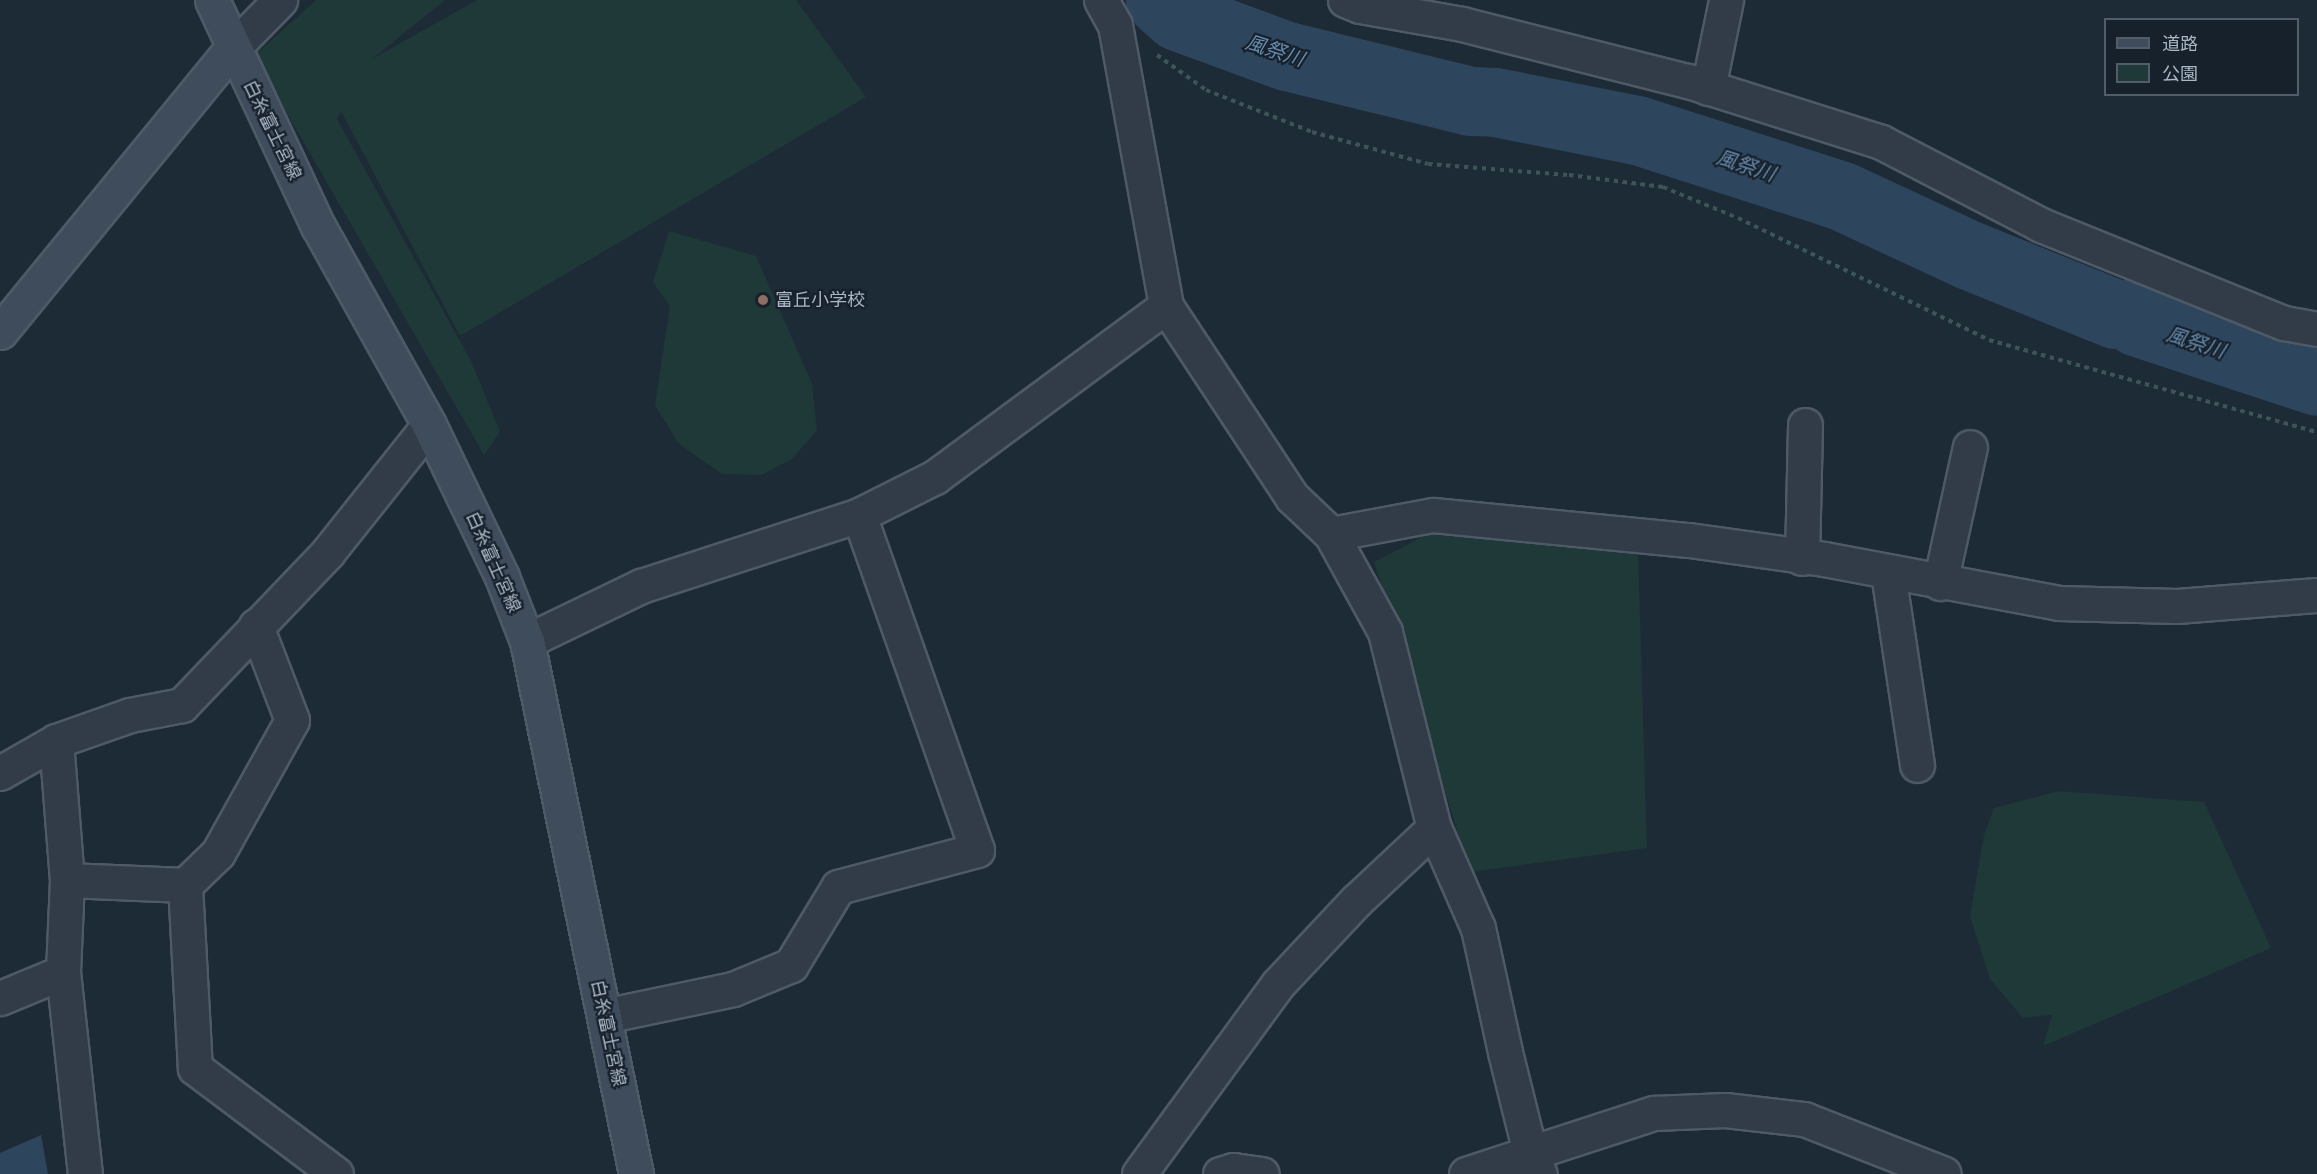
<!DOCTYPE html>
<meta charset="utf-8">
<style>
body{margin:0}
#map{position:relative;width:2317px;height:1174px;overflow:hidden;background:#1d2b37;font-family:"Titillium Web","Noto Sans JP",sans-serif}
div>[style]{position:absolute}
.green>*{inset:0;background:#1f3838}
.water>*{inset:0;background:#2d465e}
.river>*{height:69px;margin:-34.5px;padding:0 34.5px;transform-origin:34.5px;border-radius:34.5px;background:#2d465e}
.path>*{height:4px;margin-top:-2px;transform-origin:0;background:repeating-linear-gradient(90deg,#3d5556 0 4.5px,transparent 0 9px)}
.roads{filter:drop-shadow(2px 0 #4e5a66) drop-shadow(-2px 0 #4e5a66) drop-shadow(0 2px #4e5a66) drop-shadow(0 -2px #4e5a66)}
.street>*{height:33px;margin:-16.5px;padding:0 16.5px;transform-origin:16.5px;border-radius:16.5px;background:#313c48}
.secondary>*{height:33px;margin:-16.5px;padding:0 16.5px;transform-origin:16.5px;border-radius:16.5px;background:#3e4c5b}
.dots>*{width:16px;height:16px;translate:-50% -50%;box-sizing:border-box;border:3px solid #17212c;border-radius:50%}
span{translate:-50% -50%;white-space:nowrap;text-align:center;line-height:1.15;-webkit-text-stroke:4.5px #17212c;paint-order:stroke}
.street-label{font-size:18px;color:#aab7c5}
.poi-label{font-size:18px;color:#aab7c5}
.left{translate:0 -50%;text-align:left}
.water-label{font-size:20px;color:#678bac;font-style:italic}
.legend{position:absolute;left:2104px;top:18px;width:195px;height:78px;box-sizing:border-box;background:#17212c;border:2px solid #525d69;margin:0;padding:8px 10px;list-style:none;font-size:18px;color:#aab7c5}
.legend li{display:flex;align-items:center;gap:12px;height:30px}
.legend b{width:30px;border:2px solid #525d69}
</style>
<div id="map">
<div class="green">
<i style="clip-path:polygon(316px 0,445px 0,372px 59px,477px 0,796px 0,866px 97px,460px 336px,341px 111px,337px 119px,471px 361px,500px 432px,484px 455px,254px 56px)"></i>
<i style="clip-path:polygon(669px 231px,756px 256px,812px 384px,817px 430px,792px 459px,762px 475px,722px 474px,678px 443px,655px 405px,670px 306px,653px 282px)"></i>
<i style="clip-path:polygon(1435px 530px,1638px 551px,1647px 848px,1470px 872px,1374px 562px)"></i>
<i style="clip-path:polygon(2059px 791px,2204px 802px,2271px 948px,2043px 1046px,2052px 1015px,2023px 1018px,1990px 979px,1970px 916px,1984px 835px,1994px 808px)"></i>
</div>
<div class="water">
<i style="clip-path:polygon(41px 1135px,48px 1174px,0 1174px,0 1153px)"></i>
</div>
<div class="river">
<i style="left:1160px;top:0;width:24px;rotate:42deg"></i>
<i style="left:1178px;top:16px;width:116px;rotate:20.2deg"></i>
<i style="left:1287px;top:56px;width:188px;rotate:13.8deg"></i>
<i style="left:1470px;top:101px;width:25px;rotate:2deg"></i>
<i style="left:1495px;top:102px;width:145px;rotate:11.2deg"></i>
<i style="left:1637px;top:130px;width:215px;rotate:17.8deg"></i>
<i style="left:1842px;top:196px;width:140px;rotate:24.9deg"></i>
<i style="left:1969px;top:255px;width:157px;rotate:22deg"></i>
<i style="left:2115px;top:314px;width:15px"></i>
<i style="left:2130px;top:314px;width:11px;rotate:45deg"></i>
<i style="left:2138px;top:322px;width:188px;rotate:18.2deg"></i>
</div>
<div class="path">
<i style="left:1157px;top:55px;width:60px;rotate:35.5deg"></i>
<i style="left:1206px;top:90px;width:114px;rotate:21.6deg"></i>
<i style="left:1312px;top:132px;width:120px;rotate:15.4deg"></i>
<i style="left:1428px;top:164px;width:141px;rotate:4.5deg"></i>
<i style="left:1569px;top:175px;width:95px;rotate:7.3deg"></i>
<i style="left:1663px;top:187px;width:81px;rotate:22.5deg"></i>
<i style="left:1738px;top:218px;width:279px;rotate:25.9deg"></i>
<i style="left:1989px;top:340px;width:341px;rotate:15.7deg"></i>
</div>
<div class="roads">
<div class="street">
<i style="left:1101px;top:0;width:29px;rotate:61deg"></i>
<i style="left:1115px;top:25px;width:286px;rotate:79.7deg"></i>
<i style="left:1166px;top:306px;width:229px;rotate:56.6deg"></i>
<i style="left:1292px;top:497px;width:54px;rotate:43.5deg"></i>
<i style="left:1331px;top:534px;width:112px;rotate:61.1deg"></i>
<i style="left:1385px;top:632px;width:202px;rotate:76deg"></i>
<i style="left:1434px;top:828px;width:109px;rotate:66.3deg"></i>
<i style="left:1478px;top:928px;width:127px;rotate:77.7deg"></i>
<i style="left:1505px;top:1052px;width:103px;rotate:76deg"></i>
<i style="left:1530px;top:1152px;width:24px;rotate:66deg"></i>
<i style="left:1345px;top:0;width:16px;rotate:22deg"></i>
<i style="left:1360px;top:6px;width:104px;rotate:10deg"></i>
<i style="left:1462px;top:24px;width:233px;rotate:14.2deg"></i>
<i style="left:1688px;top:81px;width:202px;rotate:17.5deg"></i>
<i style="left:1881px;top:142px;width:180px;rotate:27.4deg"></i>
<i style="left:2041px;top:225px;width:262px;rotate:22deg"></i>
<i style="left:2284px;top:323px;width:34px;rotate:10deg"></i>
<i style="left:232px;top:49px;width:69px;rotate:-45.6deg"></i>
<i style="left:1708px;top:88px;width:90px;rotate:-78.4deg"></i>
<i style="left:1331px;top:534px;width:104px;rotate:-10.6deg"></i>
<i style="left:1433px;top:515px;width:257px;rotate:5.6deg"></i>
<i style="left:1689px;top:540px;width:136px;rotate:8deg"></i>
<i style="left:1824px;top:559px;width:238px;rotate:10.6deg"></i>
<i style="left:2058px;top:603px;width:119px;rotate:1.4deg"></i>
<i style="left:2177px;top:606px;width:140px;rotate:-4.5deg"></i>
<i style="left:1802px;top:558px;width:133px;rotate:-88.7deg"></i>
<i style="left:1888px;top:573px;width:194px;rotate:81.4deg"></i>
<i style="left:1940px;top:583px;width:139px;rotate:-77.6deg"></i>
<i style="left:527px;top:641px;width:127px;rotate:-25.8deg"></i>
<i style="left:641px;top:586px;width:229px;rotate:-18deg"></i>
<i style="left:859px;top:515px;width:85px;rotate:-26.6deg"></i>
<i style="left:935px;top:477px;width:287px;rotate:-36.5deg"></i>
<i style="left:56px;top:741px;width:139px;rotate:85.5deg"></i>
<i style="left:67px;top:880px;width:92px;rotate:92.5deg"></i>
<i style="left:63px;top:972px;width:203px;rotate:83.8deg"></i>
<i style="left:0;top:773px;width:64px;rotate:-29.7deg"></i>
<i style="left:56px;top:741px;width:78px;rotate:-19.4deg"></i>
<i style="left:130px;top:715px;width:53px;rotate:-10.9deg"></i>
<i style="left:182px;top:705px;width:211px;rotate:-46.3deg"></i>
<i style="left:328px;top:552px;width:162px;rotate:-51.5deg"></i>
<i style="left:67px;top:880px;width:118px;rotate:2.4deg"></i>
<i style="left:185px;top:885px;width:46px;rotate:-44.1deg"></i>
<i style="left:218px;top:853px;width:152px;rotate:-60.9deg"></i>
<i style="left:292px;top:720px;width:101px;rotate:-111deg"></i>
<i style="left:185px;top:885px;width:183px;rotate:86.9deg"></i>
<i style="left:195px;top:1068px;width:176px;rotate:36.9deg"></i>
<i style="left:0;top:998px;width:68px;rotate:-22.4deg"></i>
<i style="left:604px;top:1016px;width:132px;rotate:-11.8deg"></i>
<i style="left:733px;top:989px;width:63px;rotate:-22.5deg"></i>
<i style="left:791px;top:965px;width:91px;rotate:-58.9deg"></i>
<i style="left:838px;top:887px;width:144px;rotate:-14.9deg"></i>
<i style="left:977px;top:850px;width:355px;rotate:-109.4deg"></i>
<i style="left:1139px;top:1174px;width:235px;rotate:-53.8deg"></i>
<i style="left:1278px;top:984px;width:114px;rotate:-46.8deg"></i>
<i style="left:1356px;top:901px;width:107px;rotate:-43.1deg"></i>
<i style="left:1220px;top:1174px;width:14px;rotate:-17deg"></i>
<i style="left:1233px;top:1170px;width:29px;rotate:8deg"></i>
<i style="left:1466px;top:1174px;width:198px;rotate:-18deg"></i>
<i style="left:1654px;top:1113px;width:71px;rotate:-2.4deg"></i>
<i style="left:1725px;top:1110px;width:80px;rotate:6.5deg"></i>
<i style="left:1804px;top:1119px;width:150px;rotate:21.4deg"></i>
</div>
<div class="secondary">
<i style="left:212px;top:0;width:250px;rotate:64.9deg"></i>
<i style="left:318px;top:226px;width:228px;rotate:60.8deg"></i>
<i style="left:429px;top:425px;width:169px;rotate:64.3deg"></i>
<i style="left:502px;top:577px;width:69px;rotate:68.7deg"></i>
<i style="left:527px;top:641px;width:544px;rotate:78.44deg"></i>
<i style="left:0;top:332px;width:366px;rotate:-50.7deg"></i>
</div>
</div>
<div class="dots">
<i style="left:763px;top:300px;background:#8d6e63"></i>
</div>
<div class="street-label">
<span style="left:272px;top:130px;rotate:64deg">白糸富士宮線</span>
<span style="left:493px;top:562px;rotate:66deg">白糸富士宮線</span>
<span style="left:608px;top:1033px;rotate:78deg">白糸富士宮線</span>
</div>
<div class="poi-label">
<span class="left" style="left:775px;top:300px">富丘小学校</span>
</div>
<div class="water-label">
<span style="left:1275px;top:50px;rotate:18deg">風祭川</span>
<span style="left:1746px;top:165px;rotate:18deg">風祭川</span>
<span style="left:2196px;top:342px;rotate:18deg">風祭川</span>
</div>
<ul class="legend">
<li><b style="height:8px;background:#3e4c5b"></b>道路</li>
<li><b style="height:16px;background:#1f3838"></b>公園</li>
</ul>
</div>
